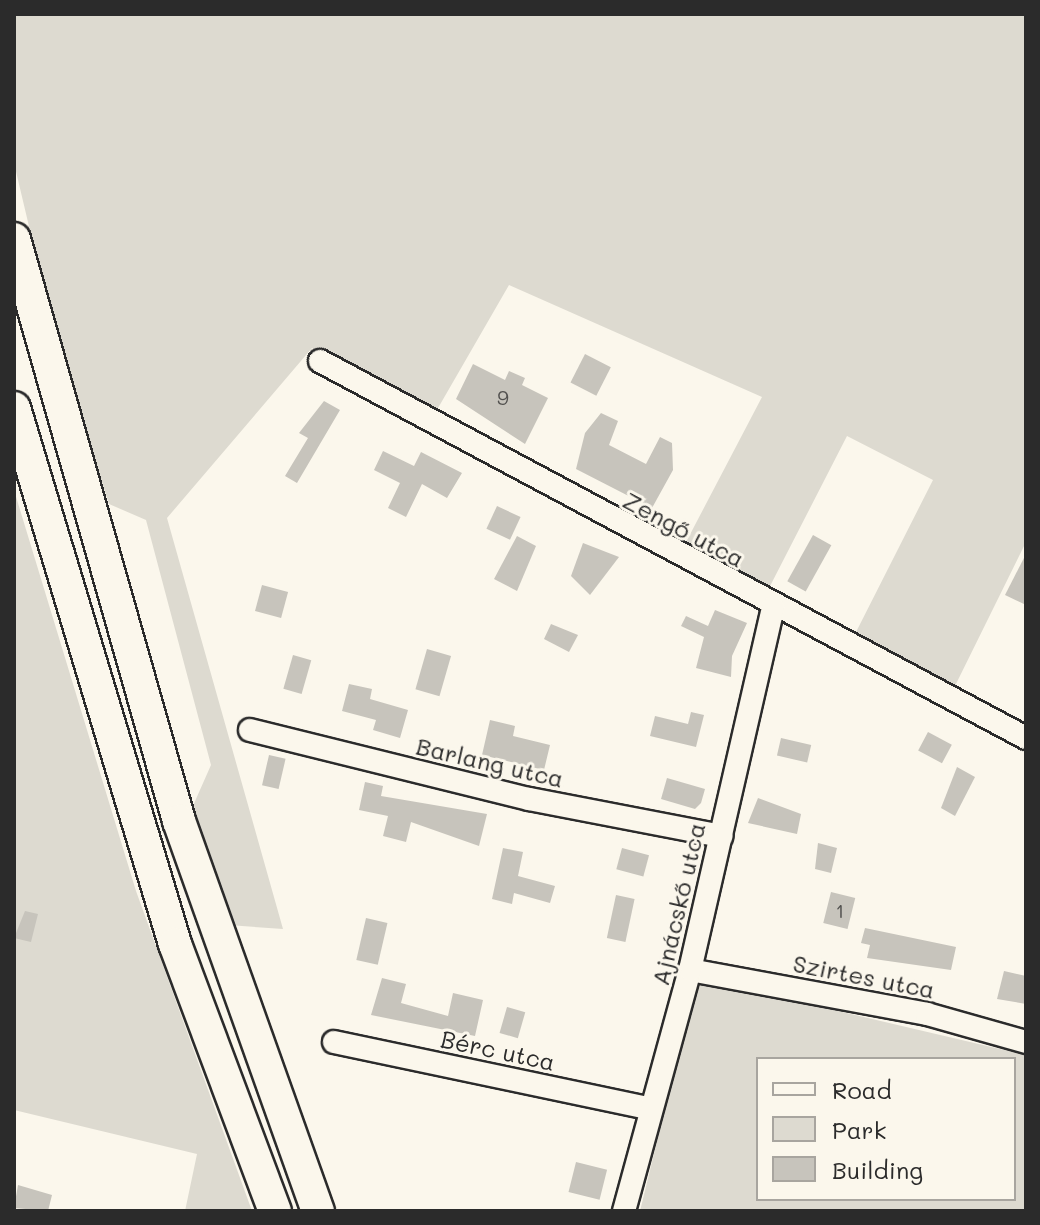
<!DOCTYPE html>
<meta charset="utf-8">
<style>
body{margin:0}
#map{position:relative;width:1040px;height:1225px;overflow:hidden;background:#fbf7ec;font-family:Mali,sans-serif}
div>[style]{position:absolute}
.green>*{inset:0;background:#dddad0}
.building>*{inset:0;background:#c7c4bc;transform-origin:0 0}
.roads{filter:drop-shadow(2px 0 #2b2b2b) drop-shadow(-2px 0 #2b2b2b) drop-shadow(0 2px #2b2b2b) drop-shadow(0 -2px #2b2b2b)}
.minor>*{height:22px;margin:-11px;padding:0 11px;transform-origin:11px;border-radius:11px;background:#fbf7ec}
.highway>*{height:32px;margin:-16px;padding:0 16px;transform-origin:16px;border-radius:16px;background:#fbf7ec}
span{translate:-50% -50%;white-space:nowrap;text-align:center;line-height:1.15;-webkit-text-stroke:6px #fbf7ec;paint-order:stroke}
.number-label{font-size:20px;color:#52514f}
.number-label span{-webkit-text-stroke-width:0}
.street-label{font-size:24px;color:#2b2b2b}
.frame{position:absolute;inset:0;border:16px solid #2b2b2b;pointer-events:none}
.legend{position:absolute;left:756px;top:1057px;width:260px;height:144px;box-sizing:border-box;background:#fbf7ec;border:2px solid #a8a59f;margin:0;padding:10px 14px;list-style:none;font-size:24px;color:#2b2b2b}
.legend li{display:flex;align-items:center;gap:16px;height:40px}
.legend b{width:40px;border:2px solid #a8a59f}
</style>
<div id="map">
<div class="green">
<i style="clip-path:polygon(14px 14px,1026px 14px,1026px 542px,953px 690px,853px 638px,933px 480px,847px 436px,767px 592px,685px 544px,762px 397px,509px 285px,434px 415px,312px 348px,167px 518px,283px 929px,228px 925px,192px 808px,211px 765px,146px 520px,109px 504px,54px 332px,14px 163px)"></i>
<i style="clip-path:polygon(14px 490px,136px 891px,252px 1211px,185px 1211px,197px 1154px,14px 1110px)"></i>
<i style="clip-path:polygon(evenodd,697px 978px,1026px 1055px,1026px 1211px,640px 1211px,697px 978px,758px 1059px,1014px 1059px,1014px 1199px,758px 1199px,758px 1059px)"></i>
</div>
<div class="building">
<i style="left:585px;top:354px;width:29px;height:32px;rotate:27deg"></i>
<i style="clip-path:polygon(473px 364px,505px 380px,509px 371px,525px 378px,522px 385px,548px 398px,525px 444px,456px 399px)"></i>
<i style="clip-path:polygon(324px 401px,340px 410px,297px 483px,285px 476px,308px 438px,299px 433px)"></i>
<i style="clip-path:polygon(601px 413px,618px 421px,609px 445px,646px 464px,660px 437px,672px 443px,673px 470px,652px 508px,576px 469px,585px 433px)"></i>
<i style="clip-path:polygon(383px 451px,414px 466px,421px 452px,462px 473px,447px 498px,422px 484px,406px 517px,388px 508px,400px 483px,374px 470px)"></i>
<i style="left:497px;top:506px;width:26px;height:25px;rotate:25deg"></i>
<i style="left:813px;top:535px;width:21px;height:53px;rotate:29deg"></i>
<i style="clip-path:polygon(517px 536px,536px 546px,517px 591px,494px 579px)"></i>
<i style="clip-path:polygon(583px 543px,619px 557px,590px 595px,571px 576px)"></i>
<i style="clip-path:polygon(1026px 554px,1026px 605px,1005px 595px)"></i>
<i style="left:262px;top:585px;width:27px;height:27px;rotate:15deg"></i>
<i style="clip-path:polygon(715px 610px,747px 623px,732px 656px,731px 677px,696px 668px,704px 637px,681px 626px,686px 616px,708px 626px)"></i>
<i style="clip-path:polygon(551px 624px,578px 635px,569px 652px,544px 639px)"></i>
<i style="left:427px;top:649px;width:25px;height:42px;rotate:16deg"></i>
<i style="left:293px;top:655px;width:19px;height:35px;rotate:16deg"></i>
<i style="clip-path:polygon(349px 684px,372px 689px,370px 699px,408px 710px,400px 738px,373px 730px,376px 720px,342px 711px)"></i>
<i style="clip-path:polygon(691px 712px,704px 715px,696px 747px,650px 736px,655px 716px,688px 724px)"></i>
<i style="clip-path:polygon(490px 720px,515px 726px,513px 736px,550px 745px,544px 770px,482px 755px)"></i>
<i style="left:928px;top:732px;width:27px;height:21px;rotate:28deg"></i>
<i style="left:781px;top:738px;width:31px;height:18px;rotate:13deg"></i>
<i style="left:269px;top:755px;width:17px;height:31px;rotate:13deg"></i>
<i style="clip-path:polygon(957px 767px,975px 777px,955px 816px,941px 808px)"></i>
<i style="clip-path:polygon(667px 778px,705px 789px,701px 803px,695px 809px,661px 799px)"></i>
<i style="clip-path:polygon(365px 782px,383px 786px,381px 796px,487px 814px,479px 846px,411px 822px,406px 842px,383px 836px,388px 816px,359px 810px)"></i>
<i style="clip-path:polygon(758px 798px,801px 814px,797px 834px,748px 823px)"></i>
<i style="clip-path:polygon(818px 843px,837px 848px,831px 873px,815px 869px)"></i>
<i style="clip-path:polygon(503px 848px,523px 852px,518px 876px,555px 886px,550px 903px,514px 893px,512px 904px,492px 899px)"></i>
<i style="left:622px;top:848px;width:28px;height:22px;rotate:15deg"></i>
<i style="left:831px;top:892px;width:25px;height:32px;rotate:14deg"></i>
<i style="left:616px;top:895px;width:19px;height:44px;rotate:12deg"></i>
<i style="clip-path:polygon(25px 911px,38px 914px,31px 942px,14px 938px)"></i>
<i style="left:366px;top:918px;width:22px;height:43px;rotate:13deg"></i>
<i style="clip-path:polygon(865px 928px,956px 947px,951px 970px,867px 958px,870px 945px,861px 943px)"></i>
<i style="clip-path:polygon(1004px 971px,1026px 976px,1026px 1004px,997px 999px)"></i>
<i style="clip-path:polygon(382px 978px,406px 984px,401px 1003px,448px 1016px,453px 993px,483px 1000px,475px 1036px,371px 1015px)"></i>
<i style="left:507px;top:1007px;width:19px;height:27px;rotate:16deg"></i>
<i style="left:576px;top:1162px;width:32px;height:31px;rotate:14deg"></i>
<i style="clip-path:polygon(18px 1185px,52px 1195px,48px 1211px,14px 1208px)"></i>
</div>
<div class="roads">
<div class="minor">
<i style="left:320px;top:361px;width:800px;rotate:28.1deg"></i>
<i style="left:250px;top:730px;width:287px;rotate:13.9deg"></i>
<i style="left:529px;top:799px;width:196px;rotate:10.9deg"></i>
<i style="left:690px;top:970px;width:241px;rotate:10.5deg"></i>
<i style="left:927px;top:1014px;width:103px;rotate:15.8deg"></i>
<i style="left:334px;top:1042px;width:324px;rotate:11.9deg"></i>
<i style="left:624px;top:1211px;width:250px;rotate:-74.7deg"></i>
<i style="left:690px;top:970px;width:372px;rotate:-77.1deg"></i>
</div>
<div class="highway">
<i style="left:14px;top:239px;width:605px;rotate:74.17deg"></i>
<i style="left:179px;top:821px;width:414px;rotate:70.4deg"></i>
<i style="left:14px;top:408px;width:560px;rotate:73.28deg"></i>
<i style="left:175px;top:944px;width:285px;rotate:69.5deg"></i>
</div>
</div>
<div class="number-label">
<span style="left:503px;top:397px">9</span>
<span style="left:840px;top:910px">1</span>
</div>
<div class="street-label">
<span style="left:684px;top:529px;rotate:28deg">Zengő utca</span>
<span style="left:490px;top:762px;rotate:13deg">Barlang utca</span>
<span style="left:678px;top:904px;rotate:-77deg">Ajnácskő utca</span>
<span style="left:864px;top:976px;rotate:11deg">Szirtes utca</span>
<span style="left:498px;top:1050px;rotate:12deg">Bérc utca</span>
</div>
<div class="frame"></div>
<ul class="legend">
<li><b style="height:10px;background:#fbf7ec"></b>Road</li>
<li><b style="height:22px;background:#dddad0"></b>Park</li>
<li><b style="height:22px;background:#c7c4bc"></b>Building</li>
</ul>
</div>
